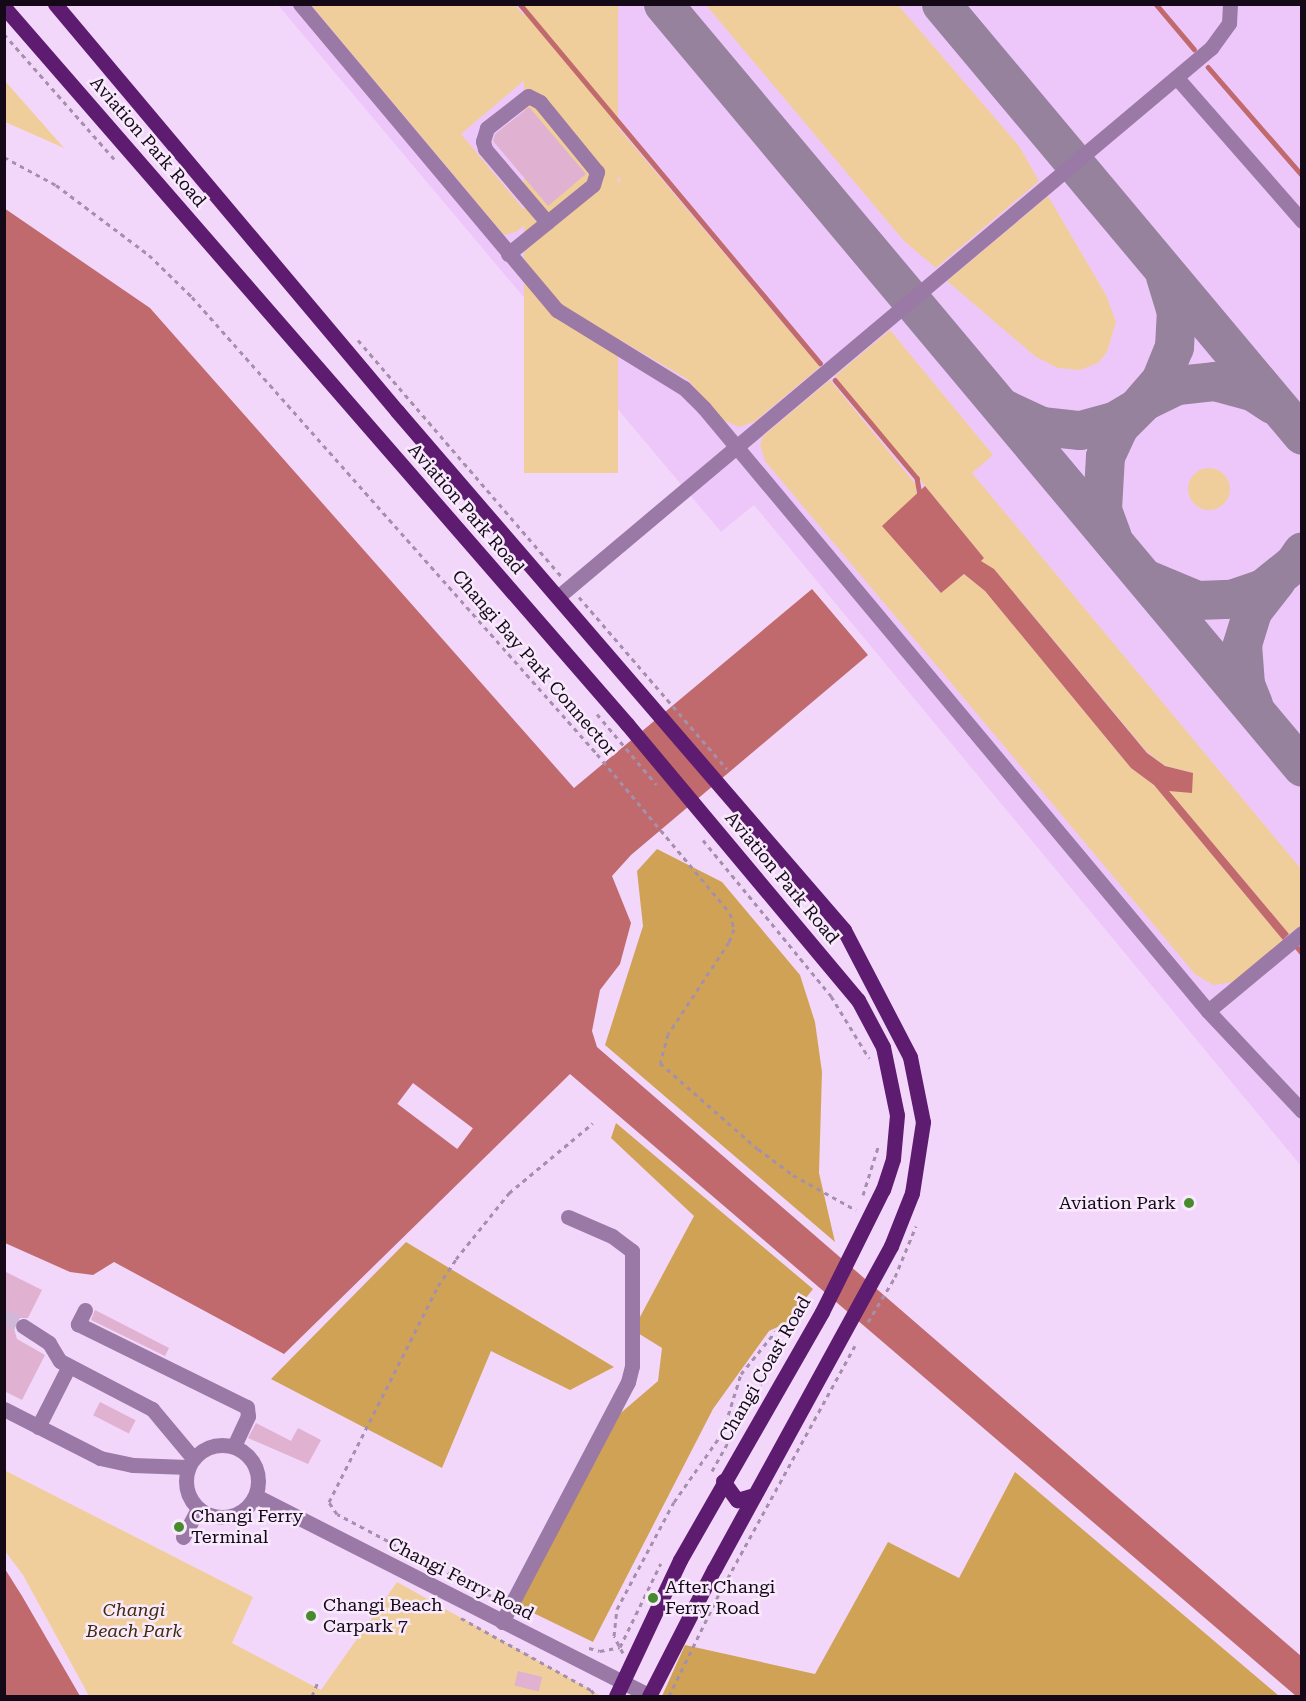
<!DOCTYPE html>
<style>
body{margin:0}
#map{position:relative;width:1306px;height:1701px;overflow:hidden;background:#f2d7fb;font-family:"Roboto Serif",serif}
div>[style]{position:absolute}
.built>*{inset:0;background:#eec7fa}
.green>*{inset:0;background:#f0ce9b;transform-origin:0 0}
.round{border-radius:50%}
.forest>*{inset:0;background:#d0a256}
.water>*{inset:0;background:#c06a6e}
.pier>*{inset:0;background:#f2d7fb;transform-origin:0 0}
.stream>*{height:4.5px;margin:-2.25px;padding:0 2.25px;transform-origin:2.25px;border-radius:2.25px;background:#c06a6e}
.taxiway>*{height:39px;margin:-19.5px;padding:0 19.5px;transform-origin:19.5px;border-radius:19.5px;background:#96829d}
.building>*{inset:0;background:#e0b1d1;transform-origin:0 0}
.minor-tunnel>*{height:15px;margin-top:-7.5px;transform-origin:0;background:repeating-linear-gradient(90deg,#d1b8d9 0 15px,transparent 0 23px)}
.path>*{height:3px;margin-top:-1.5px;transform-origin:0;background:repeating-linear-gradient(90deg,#a590ac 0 4.5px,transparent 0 9px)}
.minor>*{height:15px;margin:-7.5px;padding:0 7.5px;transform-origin:7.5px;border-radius:7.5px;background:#9b79a6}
.minor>.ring{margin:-7.5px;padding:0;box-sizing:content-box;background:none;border:15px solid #9b79a6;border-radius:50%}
.major>*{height:15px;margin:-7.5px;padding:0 7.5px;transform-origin:7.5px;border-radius:7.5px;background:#5d1c6f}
.dots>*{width:16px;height:16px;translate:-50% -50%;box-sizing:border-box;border:3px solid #f8eafc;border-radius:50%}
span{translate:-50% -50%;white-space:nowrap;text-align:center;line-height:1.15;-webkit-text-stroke:5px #f8eafc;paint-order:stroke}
.street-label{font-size:18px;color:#150918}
.poi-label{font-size:18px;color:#150918}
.right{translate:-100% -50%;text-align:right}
.left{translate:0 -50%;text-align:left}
.park-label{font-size:18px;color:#3f2b09;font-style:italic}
.frame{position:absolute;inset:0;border:6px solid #150918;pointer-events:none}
</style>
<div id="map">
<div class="built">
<i style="clip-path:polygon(278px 5px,1301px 5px,1301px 1166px,754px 505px,721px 532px)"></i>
</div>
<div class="green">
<i style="clip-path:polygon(311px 5px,515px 5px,820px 367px,754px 422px,739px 427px,723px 420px,687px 379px,572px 312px,532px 270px,529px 258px,533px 251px,621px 180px,533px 73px,461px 134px,532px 219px,516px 232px,504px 235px)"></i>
<i style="left:524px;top:5px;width:94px;height:468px"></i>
<i style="clip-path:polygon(706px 5px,898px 5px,1019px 146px,1039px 181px,936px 268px,904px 241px)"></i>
<i style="clip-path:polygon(4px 81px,5px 81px,64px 148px,5px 122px)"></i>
<i style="clip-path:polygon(1048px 196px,1106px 295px,1116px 322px,1107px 352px,1098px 363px,1080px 370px,1058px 368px,1036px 357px,947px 281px)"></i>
<i style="clip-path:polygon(890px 330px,993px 455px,972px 473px,1301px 869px,1301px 925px,1289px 934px,1168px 790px,1193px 773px,1165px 766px,1147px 752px,994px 569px,980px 561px,984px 558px,835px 376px)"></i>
<i style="clip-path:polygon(830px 380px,917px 486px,916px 495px,883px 526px,940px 593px,964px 574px,985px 591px,1131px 768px,1154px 785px,1283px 940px,1233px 982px,1213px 985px,1195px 974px,765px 461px,760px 445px,763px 436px)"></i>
<i class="round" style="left:1188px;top:468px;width:42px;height:42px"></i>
<i style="clip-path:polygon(4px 1470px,253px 1597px,232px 1643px,321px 1690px,397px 1582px,601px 1696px,89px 1696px,23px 1575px,5px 1551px)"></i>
</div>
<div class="forest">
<i style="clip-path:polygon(657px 849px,722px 882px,800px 975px,815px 1022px,822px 1072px,819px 1173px,835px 1242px,605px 1045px,643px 926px,637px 871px)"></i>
<i style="clip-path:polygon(616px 1123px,813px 1289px,786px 1323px,769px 1331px,713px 1409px,593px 1642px,517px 1605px,616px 1417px,658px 1381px,662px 1348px,633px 1330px,694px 1216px,611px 1138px)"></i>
<i style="clip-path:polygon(406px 1242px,614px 1367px,570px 1390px,491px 1351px,442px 1468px,271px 1379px)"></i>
<i style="clip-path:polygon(1015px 1472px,1279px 1696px,662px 1696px,685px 1645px,815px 1674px,888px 1542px,959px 1578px)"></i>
</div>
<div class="water">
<i style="clip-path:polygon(4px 208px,150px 308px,574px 788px,812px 589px,868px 655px,631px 855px,612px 876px,631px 923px,620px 964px,600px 990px,592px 1031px,597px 1047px,1301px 1656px,1301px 1696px,1296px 1696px,570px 1074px,284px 1354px,114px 1262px,93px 1275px,70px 1272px,5px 1243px)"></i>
<i style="clip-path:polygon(925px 486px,984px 558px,981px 561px,994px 569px,1147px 753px,1165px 766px,1193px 773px,1192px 793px,1169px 791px,1289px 934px,1283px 940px,1154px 785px,1131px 768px,985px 591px,964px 574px,941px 593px,882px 526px)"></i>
<i style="clip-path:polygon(5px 1569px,22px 1596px,80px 1696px,5px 1696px)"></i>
</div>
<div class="pier">
<i style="left:413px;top:1083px;width:75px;height:26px;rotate:37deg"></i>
</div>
<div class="stream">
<i style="left:520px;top:4px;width:468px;rotate:50.1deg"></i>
<i style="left:1156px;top:4px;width:59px;rotate:49.8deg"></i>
<i style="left:1208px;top:67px;width:143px;rotate:49deg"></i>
<i style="left:835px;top:380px;width:128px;rotate:50.1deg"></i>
<i style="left:917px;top:478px;width:17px;rotate:80deg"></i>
<i style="left:1297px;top:947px;width:8px;rotate:50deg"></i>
</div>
<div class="taxiway">
<i style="left:663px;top:4px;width:995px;rotate:50.05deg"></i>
<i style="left:941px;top:4px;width:562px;rotate:50.05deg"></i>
<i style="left:1005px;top:409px;width:40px;rotate:25deg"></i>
<i style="left:1041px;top:426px;width:39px;rotate:6deg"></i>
<i style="left:1080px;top:430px;width:35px;rotate:-15deg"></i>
<i style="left:1114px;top:421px;width:27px;rotate:-31deg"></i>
<i style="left:1137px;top:407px;width:35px;rotate:-49deg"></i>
<i style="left:1160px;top:381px;width:37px;rotate:-68deg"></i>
<i style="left:1174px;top:347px;width:35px;rotate:-87deg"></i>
<i style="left:1176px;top:312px;width:38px;rotate:-107deg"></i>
<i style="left:1112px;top:537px;width:30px;rotate:-110deg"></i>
<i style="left:1102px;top:509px;width:53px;rotate:-86.8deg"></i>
<i style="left:1105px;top:456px;width:33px;rotate:-65deg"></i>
<i style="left:1119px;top:426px;width:35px;rotate:-45deg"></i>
<i style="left:1144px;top:401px;width:37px;rotate:-26deg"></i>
<i style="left:1177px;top:385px;width:37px;rotate:-6deg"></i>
<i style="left:1214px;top:381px;width:39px;rotate:15deg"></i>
<i style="left:1252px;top:391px;width:24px;rotate:33deg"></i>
<i style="left:1149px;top:580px;width:52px;rotate:22.6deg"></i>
<i style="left:1197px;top:600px;width:34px;rotate:-2deg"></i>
<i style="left:1231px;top:599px;width:34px;rotate:-19deg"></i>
<i style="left:1263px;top:588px;width:40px;rotate:-39deg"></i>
<i style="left:1294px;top:563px;width:14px;rotate:-56deg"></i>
<i style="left:1253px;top:704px;width:22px;rotate:-112deg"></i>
<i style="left:1245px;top:684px;width:40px;rotate:-94.3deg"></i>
<i style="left:1242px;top:644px;width:34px;rotate:-73deg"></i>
<i style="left:1252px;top:611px;width:39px;rotate:-52deg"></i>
</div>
<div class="building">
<i style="clip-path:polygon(529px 107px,586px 174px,548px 206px,493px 141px,495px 134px)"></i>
<i style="clip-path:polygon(4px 1271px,42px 1290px,28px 1318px,18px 1318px,13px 1325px,17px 1339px,45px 1355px,22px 1400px,4px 1391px)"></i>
<i style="clip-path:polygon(95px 1310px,169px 1348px,165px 1356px,91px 1320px)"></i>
<i style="left:100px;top:1402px;width:40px;height:15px;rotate:27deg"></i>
<i style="clip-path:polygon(256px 1423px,291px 1441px,298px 1428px,321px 1440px,308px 1464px,248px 1438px)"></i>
<i style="left:518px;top:1671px;width:25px;height:15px;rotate:14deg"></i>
</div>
<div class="minor-tunnel">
<i style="left:4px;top:1316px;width:21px;rotate:28deg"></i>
</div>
<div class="path">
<i style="left:4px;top:34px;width:169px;rotate:48.6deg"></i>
<i style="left:4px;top:157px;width:59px;rotate:28.3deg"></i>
<i style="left:56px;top:185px;width:116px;rotate:37deg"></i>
<i style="left:149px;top:255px;width:60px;rotate:44.3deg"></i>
<i style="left:192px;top:297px;width:611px;rotate:48.45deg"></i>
<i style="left:597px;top:754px;width:207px;rotate:50.1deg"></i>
<i style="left:730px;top:913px;width:16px;rotate:76deg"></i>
<i style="left:734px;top:929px;width:14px;rotate:111deg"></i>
<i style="left:729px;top:942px;width:110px;rotate:123.5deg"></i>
<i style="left:668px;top:1034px;width:30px;rotate:105deg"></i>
<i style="left:660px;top:1063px;width:130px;rotate:41.3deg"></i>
<i style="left:758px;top:1149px;width:44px;rotate:36.6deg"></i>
<i style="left:793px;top:1175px;width:72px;rotate:29.1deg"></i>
<i style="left:358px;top:340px;width:311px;rotate:49.3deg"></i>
<i style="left:579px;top:597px;width:227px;rotate:49.3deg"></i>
<i style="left:597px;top:714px;width:92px;rotate:49.9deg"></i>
<i style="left:703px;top:840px;width:202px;rotate:50.6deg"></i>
<i style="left:831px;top:996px;width:73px;rotate:58.5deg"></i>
<i style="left:863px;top:1195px;width:53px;rotate:-72.6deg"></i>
<i style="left:868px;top:1322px;width:52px;rotate:-59deg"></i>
<i style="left:895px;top:1277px;width:55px;rotate:-67.6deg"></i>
<i style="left:712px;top:1471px;width:164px;rotate:-60.8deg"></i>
<i style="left:499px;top:1600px;width:183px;rotate:-152deg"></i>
<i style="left:337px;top:1514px;width:14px;rotate:-124deg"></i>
<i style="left:329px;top:1502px;width:242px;rotate:-63.2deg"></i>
<i style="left:438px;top:1286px;width:32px;rotate:-56deg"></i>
<i style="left:456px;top:1259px;width:85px;rotate:-51.2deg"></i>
<i style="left:509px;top:1193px;width:109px;rotate:-39.8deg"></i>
<i style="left:461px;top:1618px;width:149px;rotate:29deg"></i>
<i style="left:591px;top:1690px;width:8px;rotate:50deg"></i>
<i style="left:589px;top:1648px;width:11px;rotate:15deg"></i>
<i style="left:600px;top:1651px;width:20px;rotate:-11deg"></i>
<i style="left:620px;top:1647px;width:93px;rotate:-64deg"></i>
<i style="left:623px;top:1653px;width:19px;rotate:-118deg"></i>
<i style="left:614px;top:1636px;width:27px;rotate:-84deg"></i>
<i style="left:617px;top:1609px;width:121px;rotate:-62deg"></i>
<i style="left:674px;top:1502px;width:85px;rotate:-55deg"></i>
<i style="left:723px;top:1432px;width:61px;rotate:-72.8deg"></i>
<i style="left:741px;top:1374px;width:55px;rotate:-50.9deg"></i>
<i style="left:776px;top:1331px;width:16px;rotate:-11deg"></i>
<i style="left:792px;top:1328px;width:11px;rotate:-45deg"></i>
<i style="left:312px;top:1696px;width:15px;rotate:-67deg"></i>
<i style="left:502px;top:1696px;width:29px"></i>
<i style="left:669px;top:1696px;width:114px;rotate:-63.9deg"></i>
<i style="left:719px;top:1594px;width:283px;rotate:-61.3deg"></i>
</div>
<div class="minor">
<i style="left:300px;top:4px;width:400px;rotate:50deg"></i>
<i style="left:557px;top:310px;width:149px;rotate:31.6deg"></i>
<i style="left:684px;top:388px;width:28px;rotate:45deg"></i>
<i style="left:704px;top:408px;width:786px;rotate:50.11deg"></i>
<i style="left:1208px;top:1011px;width:137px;rotate:46.8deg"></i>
<i style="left:1177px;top:78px;width:190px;rotate:48.8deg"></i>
<i style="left:508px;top:254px;width:109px;rotate:-39.1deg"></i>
<i style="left:593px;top:185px;width:14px;rotate:-73deg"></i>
<i style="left:597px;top:172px;width:90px;rotate:-129.2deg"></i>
<i style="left:540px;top:102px;width:13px;rotate:-153deg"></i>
<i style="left:528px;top:96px;width:52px;rotate:142deg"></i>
<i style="left:487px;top:128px;width:14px;rotate:107deg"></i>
<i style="left:483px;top:141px;width:8px;rotate:76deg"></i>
<i style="left:485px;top:149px;width:96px;rotate:49.7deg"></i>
<i style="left:559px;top:596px;width:852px;rotate:-40.05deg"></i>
<i style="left:1211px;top:48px;width:31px;rotate:-54deg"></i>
<i style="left:1229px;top:23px;width:19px;rotate:-87deg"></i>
<i style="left:1208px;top:1011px;width:122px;rotate:-39.7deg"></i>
<i style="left:85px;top:1310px;width:16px;rotate:117deg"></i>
<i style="left:78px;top:1324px;width:188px;rotate:26.2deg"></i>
<i style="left:247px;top:1407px;width:9px;rotate:84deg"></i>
<i style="left:248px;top:1416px;width:33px;rotate:115deg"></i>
<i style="left:23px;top:1326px;width:31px;rotate:33deg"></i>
<i style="left:49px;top:1343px;width:21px;rotate:59deg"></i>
<i style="left:60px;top:1361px;width:104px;rotate:27.6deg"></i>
<i style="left:152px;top:1409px;width:64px;rotate:50.1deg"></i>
<i style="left:4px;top:1409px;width:108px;rotate:27deg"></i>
<i style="left:100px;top:1458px;width:34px;rotate:12deg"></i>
<i style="left:133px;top:1465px;width:55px;rotate:2.1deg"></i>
<i style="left:38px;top:1427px;width:68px;rotate:-63.1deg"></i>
<i class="ring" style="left:186px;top:1445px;width:57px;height:57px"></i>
<i style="left:256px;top:1496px;width:442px;rotate:26.9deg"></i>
<i style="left:183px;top:1537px;width:32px;rotate:-62deg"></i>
<i style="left:502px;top:1622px;width:271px;rotate:-62.3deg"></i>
<i style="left:628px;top:1382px;width:16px;rotate:-76deg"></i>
<i style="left:632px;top:1366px;width:115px;rotate:-90deg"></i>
<i style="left:632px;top:1251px;width:25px;rotate:-143deg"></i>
<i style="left:612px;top:1236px;width:48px;rotate:-156.6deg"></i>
</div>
<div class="major">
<i style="left:55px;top:4px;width:532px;rotate:49.96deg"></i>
<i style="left:397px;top:411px;width:685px;rotate:49.26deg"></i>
<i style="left:844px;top:930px;width:143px;rotate:62.5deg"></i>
<i style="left:910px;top:1057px;width:66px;rotate:78.7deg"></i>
<i style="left:923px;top:1122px;width:72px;rotate:98.8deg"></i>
<i style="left:912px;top:1193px;width:57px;rotate:111.6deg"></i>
<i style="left:891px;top:1246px;width:368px;rotate:118.7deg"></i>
<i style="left:714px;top:1569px;width:143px;rotate:117.1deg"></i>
<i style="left:4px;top:7px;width:950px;rotate:49.01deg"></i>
<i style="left:627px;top:724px;width:360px;rotate:50.1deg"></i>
<i style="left:858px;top:1000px;width:53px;rotate:62deg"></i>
<i style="left:883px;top:1047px;width:69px;rotate:78.4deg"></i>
<i style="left:897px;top:1115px;width:44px;rotate:95.2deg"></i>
<i style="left:893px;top:1159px;width:32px;rotate:108deg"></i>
<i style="left:883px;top:1189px;width:137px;rotate:116.4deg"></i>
<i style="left:822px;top:1312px;width:286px;rotate:119.8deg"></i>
<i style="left:680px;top:1560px;width:150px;rotate:115.2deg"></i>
<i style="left:723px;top:1481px;width:24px;rotate:54deg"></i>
<i style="left:737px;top:1500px;width:18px;rotate:-16deg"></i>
</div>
<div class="dots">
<i style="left:1189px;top:1203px;background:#488b2e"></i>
<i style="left:179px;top:1527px;background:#488b2e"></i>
<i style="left:653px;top:1598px;background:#488b2e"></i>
<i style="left:311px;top:1616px;background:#488b2e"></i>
</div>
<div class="street-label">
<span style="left:148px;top:142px;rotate:49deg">Aviation Park Road</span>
<span style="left:466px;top:509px;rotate:49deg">Aviation Park Road</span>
<span style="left:534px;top:663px;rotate:49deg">Changi Bay Park Connector</span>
<span style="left:782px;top:878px;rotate:50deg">Aviation Park Road</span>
<span style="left:765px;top:1369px;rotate:-60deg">Changi Coast Road</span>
<span style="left:461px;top:1579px;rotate:27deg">Changi Ferry Road</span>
</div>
<div class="poi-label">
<span class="right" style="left:1176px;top:1203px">Aviation Park</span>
<span class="left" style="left:191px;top:1527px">Changi Ferry<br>Terminal</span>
<span class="left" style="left:665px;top:1598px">After Changi<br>Ferry Road</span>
<span class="left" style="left:323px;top:1616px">Changi Beach<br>Carpark 7</span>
</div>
<div class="park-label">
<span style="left:134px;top:1621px">Changi<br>Beach Park</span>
</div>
<div class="frame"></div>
</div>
